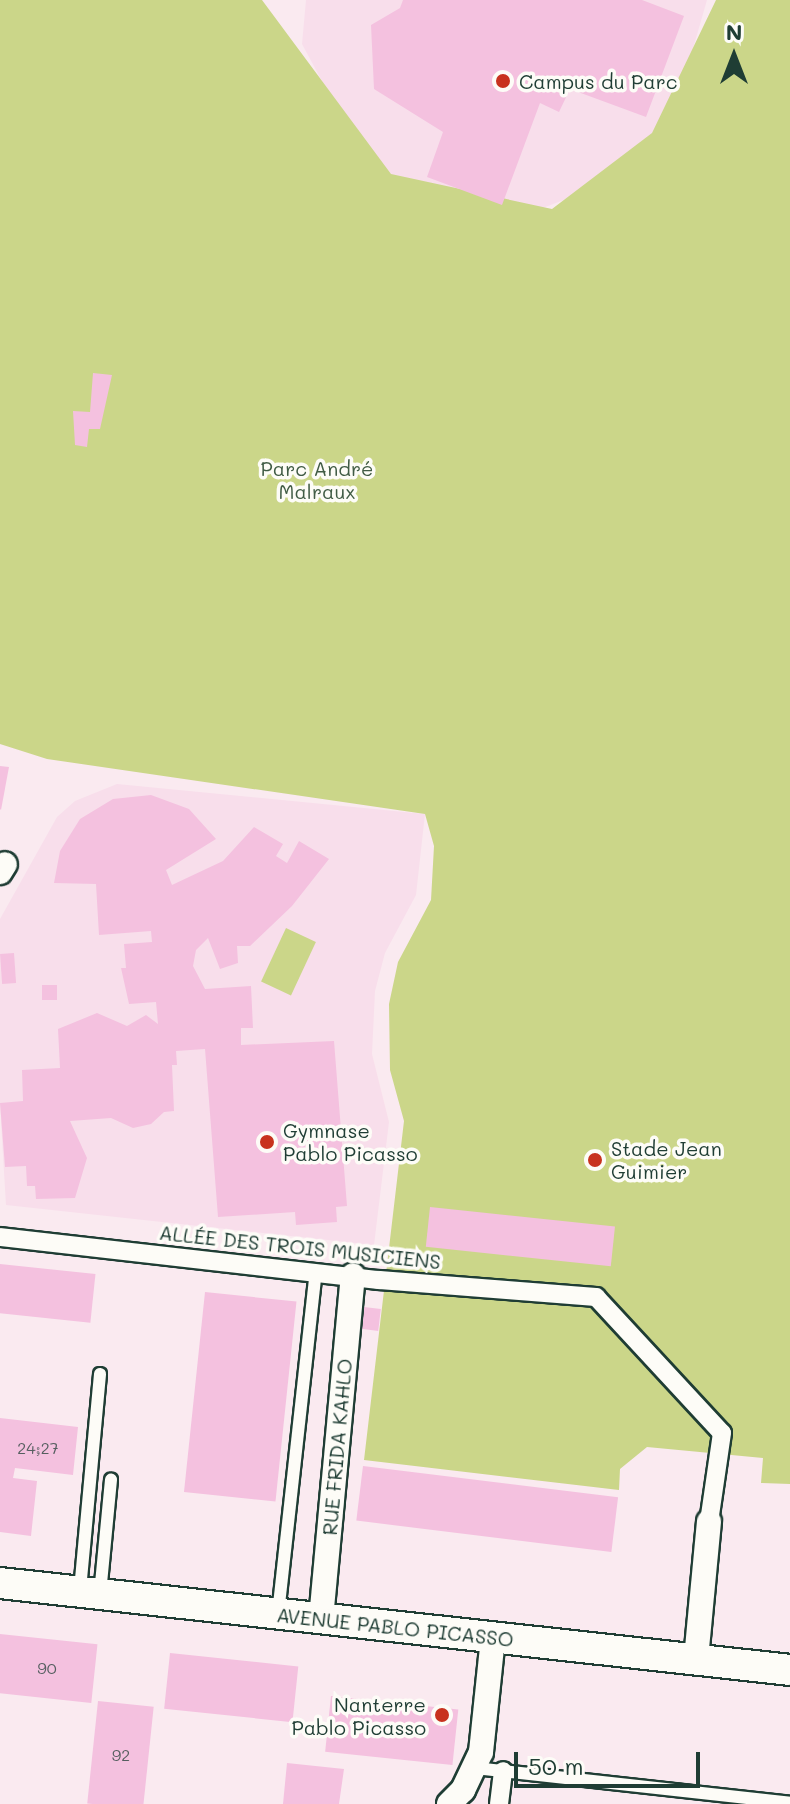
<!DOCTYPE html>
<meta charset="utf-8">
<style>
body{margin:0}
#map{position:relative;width:790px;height:1804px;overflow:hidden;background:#faeaf0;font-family:Mali,sans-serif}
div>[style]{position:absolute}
.built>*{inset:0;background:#f8deeb}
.green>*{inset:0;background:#cbd689;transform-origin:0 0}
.building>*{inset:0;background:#f4c1df;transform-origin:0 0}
.roads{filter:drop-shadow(2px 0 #1f3d34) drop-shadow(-2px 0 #1f3d34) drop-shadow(0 2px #1f3d34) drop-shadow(0 -2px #1f3d34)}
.service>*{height:12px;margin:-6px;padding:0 6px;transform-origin:6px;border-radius:6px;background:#fdfcf7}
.pedestrian>*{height:18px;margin:-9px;padding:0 9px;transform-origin:9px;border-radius:9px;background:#fdfcf7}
.minor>*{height:24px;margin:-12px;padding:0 12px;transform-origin:12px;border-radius:12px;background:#fdfcf7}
.tertiary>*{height:30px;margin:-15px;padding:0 15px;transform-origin:15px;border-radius:15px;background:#fdfcf7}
.dots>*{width:22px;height:22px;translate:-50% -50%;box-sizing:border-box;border:4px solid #fdfcf7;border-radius:50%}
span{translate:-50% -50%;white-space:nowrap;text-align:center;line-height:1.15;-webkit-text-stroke:7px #fdfcf7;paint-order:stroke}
.number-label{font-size:16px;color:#545e5f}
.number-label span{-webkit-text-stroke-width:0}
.poi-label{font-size:20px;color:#1f3d34}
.left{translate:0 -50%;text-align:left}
.right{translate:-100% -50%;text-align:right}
.park-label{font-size:20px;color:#415c45}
.street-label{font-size:20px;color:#1f3d34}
.north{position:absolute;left:694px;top:16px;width:80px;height:80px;-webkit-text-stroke:6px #fdfcf7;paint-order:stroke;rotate:0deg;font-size:22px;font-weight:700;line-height:32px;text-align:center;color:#1f3d34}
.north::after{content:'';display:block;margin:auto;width:28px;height:36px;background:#1f3d34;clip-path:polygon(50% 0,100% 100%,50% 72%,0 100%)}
.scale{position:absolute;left:514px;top:1752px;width:186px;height:36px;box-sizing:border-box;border:4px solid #1f3d34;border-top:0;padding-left:10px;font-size:24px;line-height:28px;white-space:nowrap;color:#1f3d34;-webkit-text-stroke:6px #fdfcf7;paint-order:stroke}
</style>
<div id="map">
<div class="built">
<i style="clip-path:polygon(306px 0,707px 0,673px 118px,590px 190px,519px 217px,372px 174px,302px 44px)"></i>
<i style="clip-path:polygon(117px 784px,425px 814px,416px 895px,385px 953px,375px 991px,372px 1054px,389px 1122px,374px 1245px,6px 1205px,0 1105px,0 919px,57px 817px,75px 801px)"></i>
</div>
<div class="green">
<i style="clip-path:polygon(0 0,262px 0,391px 174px,552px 209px,652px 133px,716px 0,790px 0,790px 1484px,761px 1483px,763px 1458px,647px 1447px,620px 1469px,619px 1490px,364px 1460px,404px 1121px,390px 1070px,389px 1004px,398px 962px,431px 900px,434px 846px,425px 814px,47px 759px,0 744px)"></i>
<i style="left:286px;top:928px;width:33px;height:59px;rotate:25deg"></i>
</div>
<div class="building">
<i style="clip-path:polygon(403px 0,642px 0,684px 16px,646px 117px,570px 89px,559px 112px,540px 103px,502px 205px,427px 177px,443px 132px,374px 89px,371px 25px,400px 8px)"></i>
<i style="clip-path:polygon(93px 373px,112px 375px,100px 429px,89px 429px,87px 447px,75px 445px,73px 411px,90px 412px)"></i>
<i style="clip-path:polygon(0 766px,9px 767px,1px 810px,0 809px)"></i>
<i style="clip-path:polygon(151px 795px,189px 809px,216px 839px,166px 870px,172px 885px,223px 861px,254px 827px,283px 844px,276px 856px,287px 863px,299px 841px,329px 859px,292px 906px,250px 946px,237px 946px,238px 963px,220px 969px,208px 938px,196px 950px,193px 966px,205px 989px,251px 986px,253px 1028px,241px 1028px,241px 1045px,334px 1041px,347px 1206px,336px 1207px,337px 1222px,296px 1225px,295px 1212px,218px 1217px,205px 1049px,176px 1051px,177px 1065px,172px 1065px,174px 1111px,164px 1112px,151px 1124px,133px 1128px,111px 1118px,70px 1121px,87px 1158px,75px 1198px,36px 1199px,35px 1186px,27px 1186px,26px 1166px,5px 1167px,0 1103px,23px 1101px,22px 1070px,60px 1068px,58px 1029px,97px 1013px,127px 1026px,146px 1015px,158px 1024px,156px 1002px,129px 1004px,121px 968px,126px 968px,124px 944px,152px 942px,151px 931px,99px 935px,96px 884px,54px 883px,60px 851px,80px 819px,113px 799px)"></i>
<i style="left:14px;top:953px;width:30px;height:14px;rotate:86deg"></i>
<i style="left:57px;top:985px;width:15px;height:15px;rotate:90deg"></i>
<i style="left:430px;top:1207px;width:186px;height:40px;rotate:6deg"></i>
<i style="left:0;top:1264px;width:96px;height:49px;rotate:6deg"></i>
<i style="left:205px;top:1292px;width:92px;height:201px;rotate:6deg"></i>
<i style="left:364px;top:1307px;width:17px;height:22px;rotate:7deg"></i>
<i style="clip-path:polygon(0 1418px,78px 1427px,73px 1475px,15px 1468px,13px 1478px,37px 1481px,31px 1536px,0 1532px)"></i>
<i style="left:363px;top:1466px;width:257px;height:55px;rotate:7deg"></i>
<i style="left:0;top:1634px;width:98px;height:59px;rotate:6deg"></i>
<i style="left:170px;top:1653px;width:129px;height:56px;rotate:6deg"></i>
<i style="left:331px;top:1696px;width:128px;height:56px;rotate:6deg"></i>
<i style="left:98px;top:1701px;width:56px;height:103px;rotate:6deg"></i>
<i style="clip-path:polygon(287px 1763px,344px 1769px,339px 1804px,283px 1804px)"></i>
</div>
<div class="roads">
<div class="service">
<i style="left:80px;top:1590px;width:217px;rotate:-84.7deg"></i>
<i style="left:100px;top:1594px;width:115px;rotate:-84.5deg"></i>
<i style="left:278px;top:1614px;width:345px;rotate:-83.7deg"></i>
<i style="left:475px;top:1768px;width:317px;rotate:6.3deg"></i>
</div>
<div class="pedestrian">
<i style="left:0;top:1237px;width:381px;rotate:6.5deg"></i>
<i style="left:379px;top:1280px;width:218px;rotate:4.5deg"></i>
<i style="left:596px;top:1297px;width:185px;rotate:47.2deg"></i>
<i style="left:722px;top:1433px;width:90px;rotate:98.3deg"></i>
<i style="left:499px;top:1804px;width:33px;rotate:-83deg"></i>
</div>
<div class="minor">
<i style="left:0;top:872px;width:9px;rotate:-58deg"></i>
<i style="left:321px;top:1619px;width:345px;rotate:-84.7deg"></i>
<i style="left:696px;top:1659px;width:138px;rotate:-84.6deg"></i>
<i style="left:449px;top:1804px;width:20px;rotate:-45deg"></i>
<i style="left:463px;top:1790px;width:42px;rotate:-64.7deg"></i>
<i style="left:481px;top:1752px;width:116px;rotate:-84deg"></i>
</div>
<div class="tertiary">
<i style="left:0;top:1583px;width:795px;rotate:6.28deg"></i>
</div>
</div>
<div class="dots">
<i style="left:503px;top:81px;background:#c8321e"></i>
<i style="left:267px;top:1142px;background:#c8321e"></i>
<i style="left:595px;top:1160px;background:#c8321e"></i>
<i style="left:442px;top:1715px;background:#c8321e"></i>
</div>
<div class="number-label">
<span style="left:38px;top:1448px">24;27</span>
<span style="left:47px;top:1668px">90</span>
<span style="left:121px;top:1755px">92</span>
</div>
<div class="poi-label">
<span class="left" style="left:519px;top:81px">Campus du Parc</span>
<span class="left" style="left:283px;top:1142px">Gymnase<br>Pablo Picasso</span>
<span class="left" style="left:611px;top:1160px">Stade Jean<br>Guimier</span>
<span class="right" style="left:426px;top:1716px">Nanterre<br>Pablo Picasso</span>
</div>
<div class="park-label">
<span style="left:317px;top:480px">Parc André<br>Malraux</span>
</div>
<div class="street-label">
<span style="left:300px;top:1247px;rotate:6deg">ALLÉE DES TROIS MUSICIENS</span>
<span style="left:337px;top:1447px;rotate:-85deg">RUE FRIDA KAHLO</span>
<span style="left:395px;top:1627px;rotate:6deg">AVENUE PABLO PICASSO</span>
</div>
<div class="north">N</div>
<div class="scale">50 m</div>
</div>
